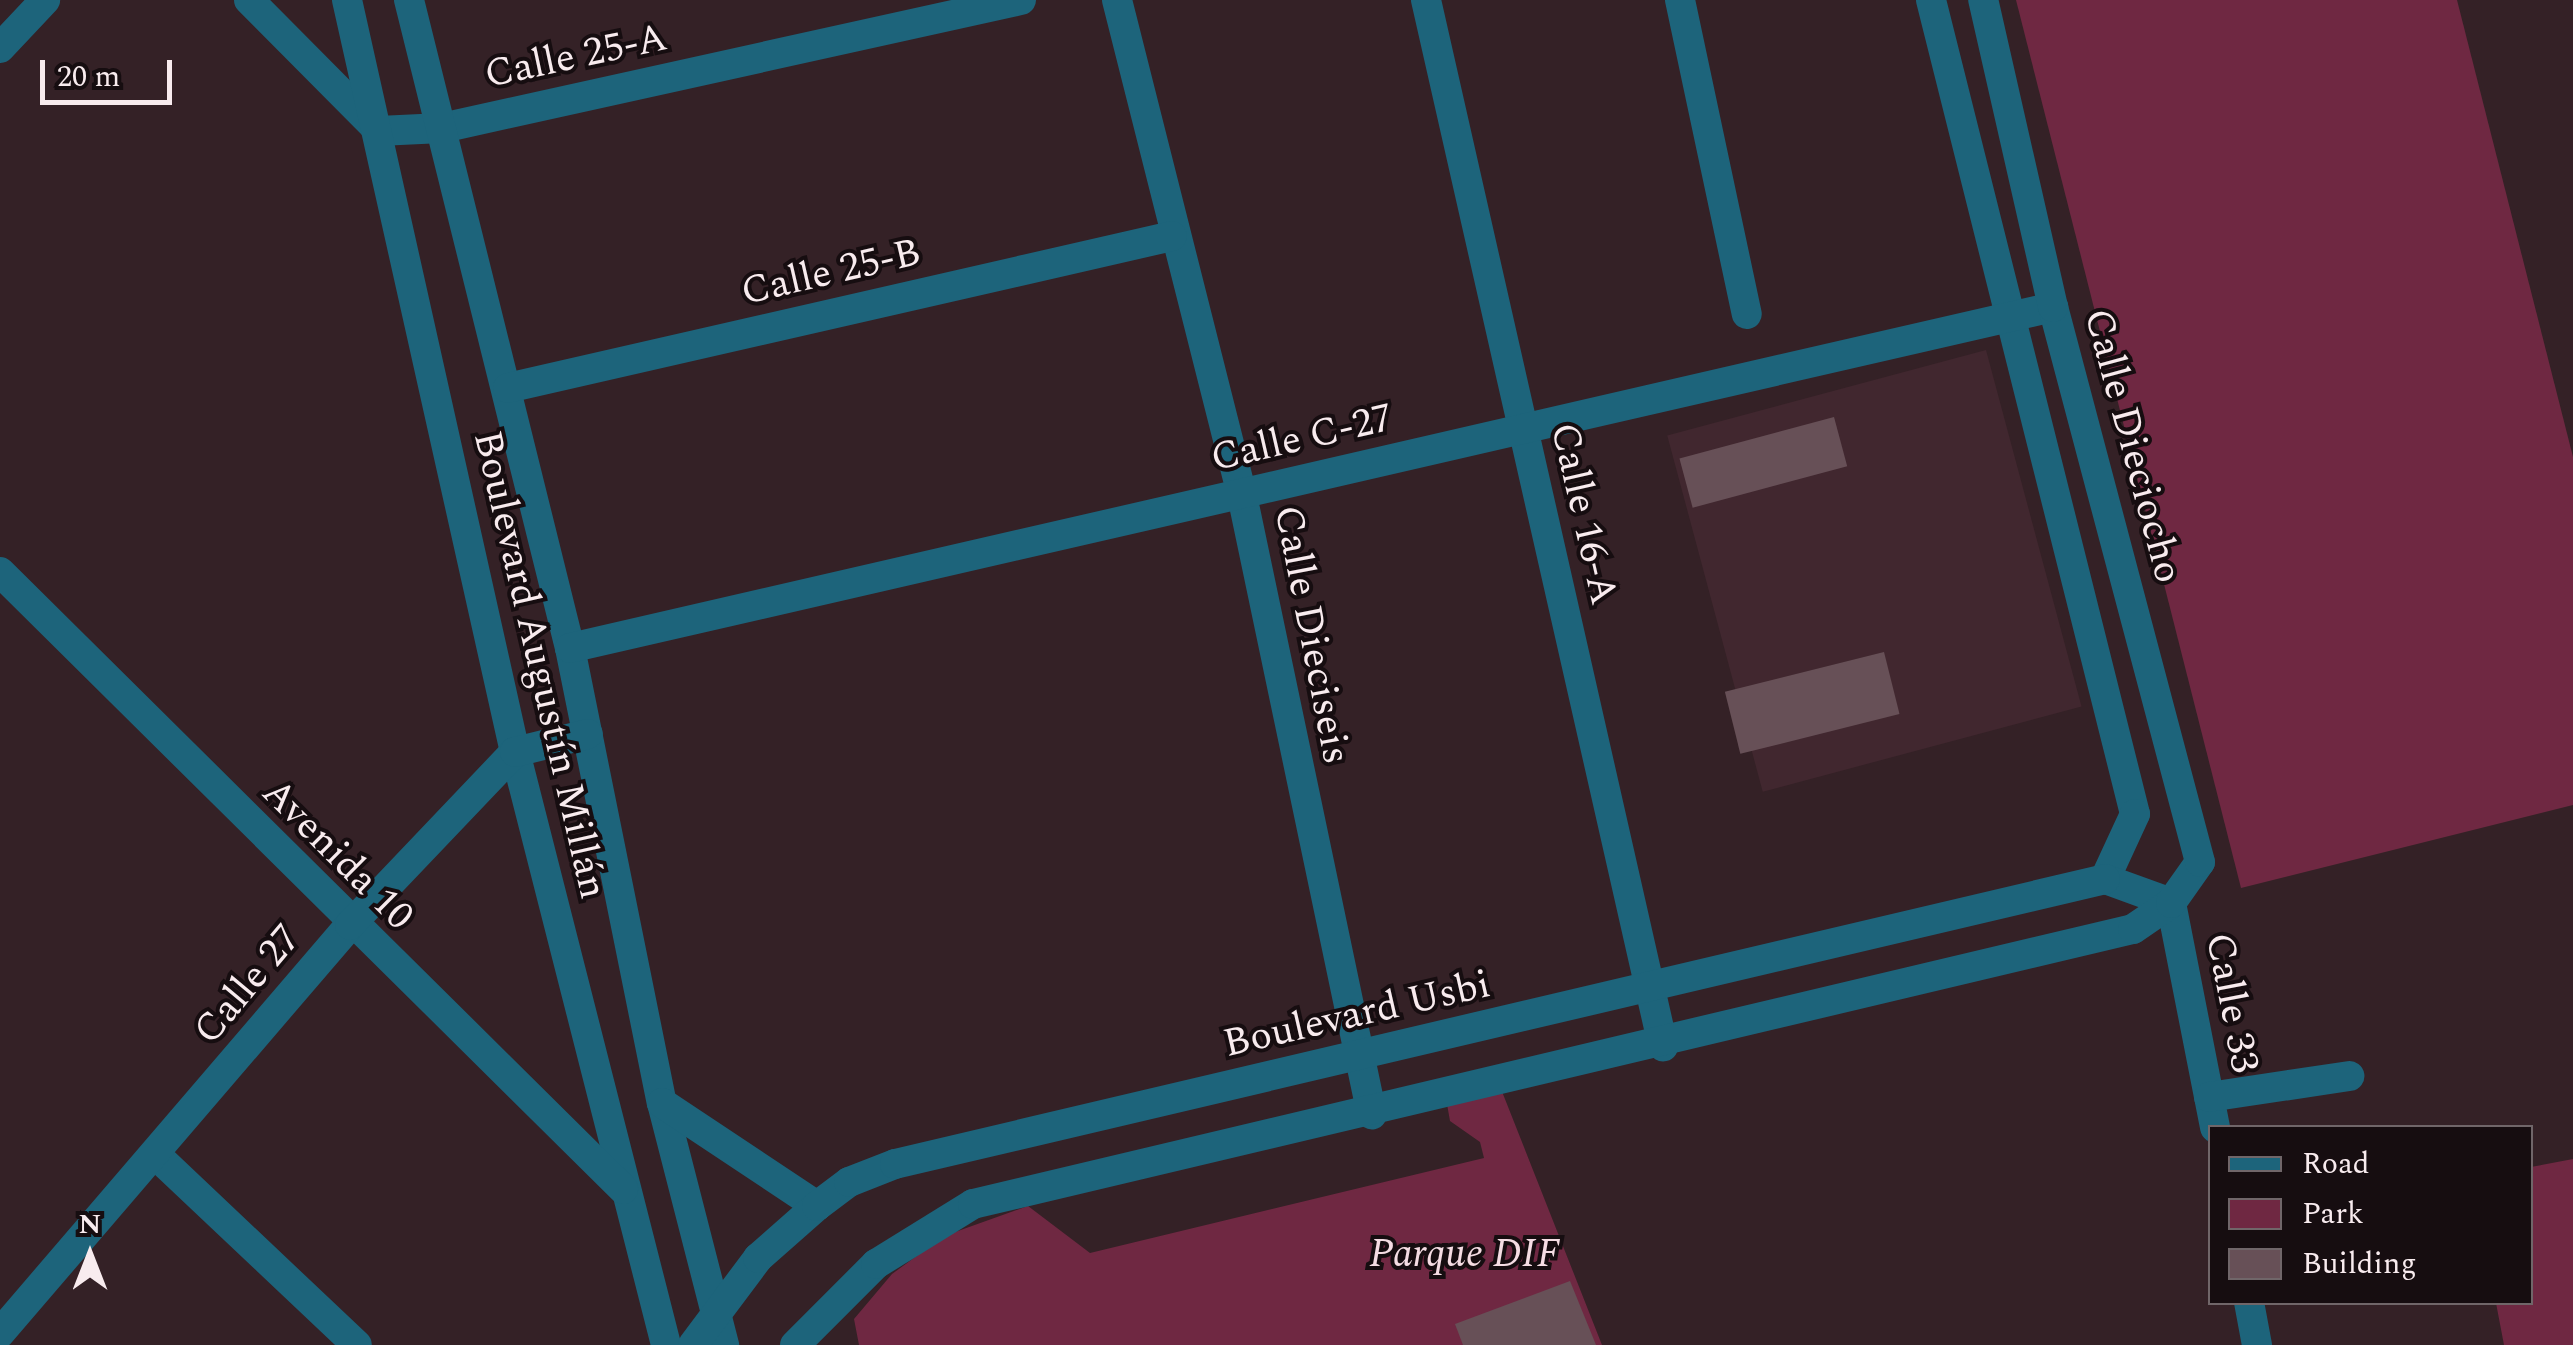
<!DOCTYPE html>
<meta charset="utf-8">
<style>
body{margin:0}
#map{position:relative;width:2573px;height:1345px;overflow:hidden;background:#342126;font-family:Spectral,serif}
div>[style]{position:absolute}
.built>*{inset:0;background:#41272f;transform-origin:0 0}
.green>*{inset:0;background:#6f2842}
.building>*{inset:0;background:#675057;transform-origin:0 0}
.minor>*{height:30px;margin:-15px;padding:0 15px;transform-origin:15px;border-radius:15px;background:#1d647b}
span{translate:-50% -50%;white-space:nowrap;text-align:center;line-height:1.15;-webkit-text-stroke:8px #160d10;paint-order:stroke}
.street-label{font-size:40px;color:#f8ebee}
.park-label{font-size:40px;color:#f5dce3;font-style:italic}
.legend{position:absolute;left:2208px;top:1125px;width:325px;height:180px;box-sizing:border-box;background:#160d10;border:2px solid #706669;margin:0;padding:12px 18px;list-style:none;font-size:30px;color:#f8ebee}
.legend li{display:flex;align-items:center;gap:20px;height:50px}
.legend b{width:50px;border:2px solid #706669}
.north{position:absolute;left:40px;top:1205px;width:100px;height:100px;-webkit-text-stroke:8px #160d10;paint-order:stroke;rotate:0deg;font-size:28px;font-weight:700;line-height:40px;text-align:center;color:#f8ebee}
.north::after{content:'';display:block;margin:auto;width:35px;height:45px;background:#f8ebee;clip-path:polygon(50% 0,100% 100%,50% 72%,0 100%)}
.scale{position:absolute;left:40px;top:60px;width:132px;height:45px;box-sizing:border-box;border:5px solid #f8ebee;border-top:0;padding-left:12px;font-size:30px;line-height:35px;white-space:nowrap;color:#f8ebee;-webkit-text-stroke:8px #160d10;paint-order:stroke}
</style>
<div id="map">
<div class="built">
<i style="left:1986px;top:350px;width:369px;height:330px;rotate:75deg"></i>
</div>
<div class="green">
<i style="clip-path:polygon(2016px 0,2457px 0,2573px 457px,2573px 805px,2241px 888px)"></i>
<i style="clip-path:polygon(1501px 1089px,1602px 1345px,859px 1345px,854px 1319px,892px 1274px,944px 1236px,1028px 1206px,1090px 1253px,1484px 1158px,1480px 1142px,1450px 1121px,1447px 1104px)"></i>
<i style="clip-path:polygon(2573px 1159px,2573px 1345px,2504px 1345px,2496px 1303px,2530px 1302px,2531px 1167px)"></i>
</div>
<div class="building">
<i style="left:1834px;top:417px;width:51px;height:160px;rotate:75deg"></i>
<i style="left:1884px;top:652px;width:64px;height:164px;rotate:76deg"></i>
<i style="clip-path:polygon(1570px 1281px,1596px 1345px,1463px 1345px,1455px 1324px)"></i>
</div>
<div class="minor">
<i style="left:249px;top:0;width:185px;rotate:45.2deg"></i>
<i style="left:379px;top:131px;width:63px;rotate:-2.7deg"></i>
<i style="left:442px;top:128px;width:593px;rotate:-12.47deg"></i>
<i style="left:347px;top:0;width:771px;rotate:77.41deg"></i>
<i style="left:515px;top:752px;width:612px;rotate:75.71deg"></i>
<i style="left:409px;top:0;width:668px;rotate:76.05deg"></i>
<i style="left:570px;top:648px;width:464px;rotate:78.6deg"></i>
<i style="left:662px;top:1103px;width:250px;rotate:75.6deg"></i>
<i style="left:1117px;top:0;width:511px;rotate:75.83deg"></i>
<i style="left:1242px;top:495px;width:633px;rotate:78.16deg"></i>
<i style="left:1426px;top:0;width:1073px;rotate:77.23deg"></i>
<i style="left:1680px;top:0;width:321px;rotate:78deg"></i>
<i style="left:1931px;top:0;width:839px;rotate:75.93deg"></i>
<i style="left:2135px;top:814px;width:72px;rotate:114.8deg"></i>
<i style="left:0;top:48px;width:66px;rotate:-46.8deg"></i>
<i style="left:508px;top:388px;width:681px;rotate:-12.89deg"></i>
<i style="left:0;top:572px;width:877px;rotate:44.72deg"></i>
<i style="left:570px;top:648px;width:1522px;rotate:-12.95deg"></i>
<i style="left:2105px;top:879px;width:70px;rotate:20deg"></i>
<i style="left:2171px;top:903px;width:229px;rotate:78.9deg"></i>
<i style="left:2209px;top:1097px;width:142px;rotate:-8.5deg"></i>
<i style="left:662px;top:1103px;width:186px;rotate:33.6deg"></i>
<i style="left:157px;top:1156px;width:275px;rotate:43.4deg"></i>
<i style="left:2249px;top:1302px;width:44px;rotate:79.5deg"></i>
<i style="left:0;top:1333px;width:538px;rotate:-49.38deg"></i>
<i style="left:350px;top:925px;width:239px;rotate:-46.4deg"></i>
<i style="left:515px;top:752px;width:75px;rotate:-13.9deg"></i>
<i style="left:693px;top:1345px;width:109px;rotate:-53.2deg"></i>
<i style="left:758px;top:1258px;width:79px;rotate:-41.4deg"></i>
<i style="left:817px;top:1206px;width:40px;rotate:-37deg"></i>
<i style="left:849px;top:1182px;width:49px;rotate:-21.4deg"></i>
<i style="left:895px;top:1164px;width:1243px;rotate:-13.25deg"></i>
<i style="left:795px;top:1345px;width:115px;rotate:-45deg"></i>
<i style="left:876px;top:1264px;width:114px;rotate:-31.7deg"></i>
<i style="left:973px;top:1204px;width:1192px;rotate:-13.34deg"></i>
<i style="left:2133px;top:929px;width:46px;rotate:-34.4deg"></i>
<i style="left:2171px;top:903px;width:50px;rotate:-54.7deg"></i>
<i style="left:2200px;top:862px;width:574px;rotate:-104.83deg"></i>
<i style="left:2053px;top:307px;width:315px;rotate:-102.8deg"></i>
</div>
<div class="street-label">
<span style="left:576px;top:57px;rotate:-12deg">Calle 25-A</span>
<span style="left:831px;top:273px;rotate:-13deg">Calle 25-B</span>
<span style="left:1302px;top:439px;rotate:-13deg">Calle C-27</span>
<span style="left:2132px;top:446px;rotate:75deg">Calle Dieciocho</span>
<span style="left:1583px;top:514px;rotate:77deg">Calle 16-A</span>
<span style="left:1311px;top:635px;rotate:79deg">Calle Dieciseis</span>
<span style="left:539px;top:665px;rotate:77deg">Boulevard Augustín Millán</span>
<span style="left:337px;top:855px;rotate:45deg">Avenida 10</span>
<span style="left:248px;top:985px;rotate:-50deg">Calle 27</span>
<span style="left:2231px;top:1003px;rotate:79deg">Calle 33</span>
<span style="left:1357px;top:1015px;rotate:-13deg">Boulevard Usbi</span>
</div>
<div class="park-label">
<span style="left:1465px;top:1255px">Parque DIF</span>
</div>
<ul class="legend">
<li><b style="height:12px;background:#1d647b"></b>Road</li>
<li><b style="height:28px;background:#6f2842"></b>Park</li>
<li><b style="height:28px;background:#675057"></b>Building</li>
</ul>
<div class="north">N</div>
<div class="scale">20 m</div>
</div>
